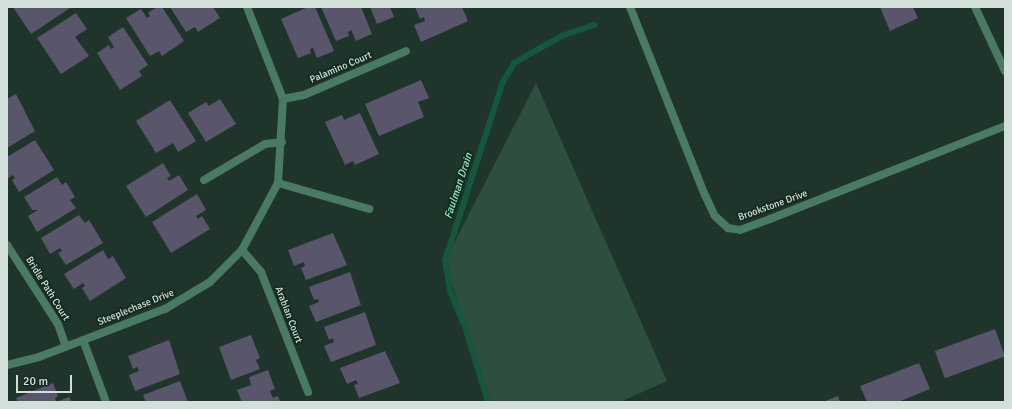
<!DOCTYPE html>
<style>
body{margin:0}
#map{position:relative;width:1012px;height:409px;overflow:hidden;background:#1f352b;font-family:Signika,sans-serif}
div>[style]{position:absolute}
.green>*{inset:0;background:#2e4f40}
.stream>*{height:5.5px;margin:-2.75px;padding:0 2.75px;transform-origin:2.75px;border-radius:2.75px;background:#15563e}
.building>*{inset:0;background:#59556a;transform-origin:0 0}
.service>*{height:8px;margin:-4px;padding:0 4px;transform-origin:4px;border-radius:4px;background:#4a7964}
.minor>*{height:8px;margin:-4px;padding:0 4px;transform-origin:4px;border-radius:4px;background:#4a7964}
span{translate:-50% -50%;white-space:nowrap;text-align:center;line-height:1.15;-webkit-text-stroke:4px #152b21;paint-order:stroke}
.street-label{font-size:10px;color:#d3e0d9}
.water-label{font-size:11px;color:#8eebc1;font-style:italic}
.frame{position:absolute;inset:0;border:8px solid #d3e0d9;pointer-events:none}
.scale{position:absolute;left:16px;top:375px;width:56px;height:18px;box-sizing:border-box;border:2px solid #d3e0d9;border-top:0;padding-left:5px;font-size:12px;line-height:14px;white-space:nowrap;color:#d3e0d9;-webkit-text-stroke:3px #152b21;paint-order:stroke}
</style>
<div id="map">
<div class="green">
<i style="clip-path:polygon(536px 83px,667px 381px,620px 402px,488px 402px,445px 261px)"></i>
</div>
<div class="stream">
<i style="left:488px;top:402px;width:78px;rotate:-107deg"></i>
<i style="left:465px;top:327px;width:39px;rotate:-113deg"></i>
<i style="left:450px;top:291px;width:30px;rotate:-99deg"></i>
<i style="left:445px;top:261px;width:186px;rotate:-72.1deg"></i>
<i style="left:502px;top:84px;width:24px;rotate:-60deg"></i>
<i style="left:514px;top:63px;width:55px;rotate:-29.4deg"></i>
<i style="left:562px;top:36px;width:34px;rotate:-19deg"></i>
</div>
<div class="building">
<i style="clip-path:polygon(13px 7px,69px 7px,70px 8px,31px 34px)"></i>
<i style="clip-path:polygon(157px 7px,162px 7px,184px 41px,162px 56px,159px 51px,150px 56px,126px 18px,141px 9px,147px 18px,150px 16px,148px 13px)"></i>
<i style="clip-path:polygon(170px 7px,213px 7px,220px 18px,198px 32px,195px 27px,186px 32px)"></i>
<i style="clip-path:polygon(308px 7px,315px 7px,334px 51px,317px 58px,313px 48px,310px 49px,311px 53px,298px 58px,281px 19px)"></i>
<i style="clip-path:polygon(321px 7px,361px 7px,372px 34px,356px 41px,351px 30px,348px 32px,349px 36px,336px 41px)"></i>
<i style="clip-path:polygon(370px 7px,390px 7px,394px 17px,377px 24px)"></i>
<i style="clip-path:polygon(415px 7px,462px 7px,468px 21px,421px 42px,414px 25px,425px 21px,424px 17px,420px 19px)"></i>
<i style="clip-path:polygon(880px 7px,913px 7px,918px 18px,890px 31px)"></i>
<i style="clip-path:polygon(76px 13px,87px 29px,75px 37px,89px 56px,61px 74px,37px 38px)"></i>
<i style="clip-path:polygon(123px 27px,148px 65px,139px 71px,142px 76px,120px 90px,97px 53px,109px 45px,111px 49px,114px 47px,108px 37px)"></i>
<i style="clip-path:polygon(421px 80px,429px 98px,418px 102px,424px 117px,379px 136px,365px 104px)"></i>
<i style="clip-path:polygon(16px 94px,35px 131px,7px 148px,7px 99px)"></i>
<i style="clip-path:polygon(220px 99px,236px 124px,206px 142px,188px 113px,206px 102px,209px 106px)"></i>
<i style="clip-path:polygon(170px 100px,196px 141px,178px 152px,173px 143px,156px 153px,136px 121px)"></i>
<i style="clip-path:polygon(360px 113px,379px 154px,355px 165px,353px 161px,345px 165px,325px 122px,342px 115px,344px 120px)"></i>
<i style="clip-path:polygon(35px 140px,54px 170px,19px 192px,12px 180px,15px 178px,13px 175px,7px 179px,7px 157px)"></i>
<i style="clip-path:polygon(163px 163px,171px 176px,167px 178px,169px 181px,179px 175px,188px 190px,146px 217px,126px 186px)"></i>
<i style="clip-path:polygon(57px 177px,62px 185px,66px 182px,75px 197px,70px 200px,76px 208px,37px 232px,28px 216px,38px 210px,32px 210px,24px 197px)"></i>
<i style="clip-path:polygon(197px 194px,206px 210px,196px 216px,198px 219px,202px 216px,210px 229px,171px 253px,152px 222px)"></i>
<i style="clip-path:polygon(79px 215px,85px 223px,89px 220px,103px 243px,66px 265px,58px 253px,62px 251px,60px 248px,50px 254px,41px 238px)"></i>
<i style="clip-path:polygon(333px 233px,347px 265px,306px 280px,301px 268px,305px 266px,304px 262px,294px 266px,288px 250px)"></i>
<i style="clip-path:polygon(103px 250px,108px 259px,113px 256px,126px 278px,90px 301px,82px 288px,85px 286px,83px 283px,74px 289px,64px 274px)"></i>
<i style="clip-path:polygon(350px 272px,361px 305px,316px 322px,309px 306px,319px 302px,318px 299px,314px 300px,309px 287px)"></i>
<i style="clip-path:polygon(365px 312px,376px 345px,331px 362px,324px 346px,334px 342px,333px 338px,329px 340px,324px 327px)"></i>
<i style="left:995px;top:329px;width:29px;height:64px;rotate:70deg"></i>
<i style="clip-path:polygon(251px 335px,260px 358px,256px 360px,260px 369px,231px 380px,219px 347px)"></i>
<i style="clip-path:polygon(169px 340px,180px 374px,135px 391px,129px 375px,139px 371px,137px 367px,133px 369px,128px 356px)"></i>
<i style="clip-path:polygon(385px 351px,400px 383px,359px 398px,354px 385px,358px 384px,356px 380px,347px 384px,340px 368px)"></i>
<i style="clip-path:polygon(919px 363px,930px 389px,898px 402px,867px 402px,860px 386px)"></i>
<i style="clip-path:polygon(268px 370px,275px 389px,270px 391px,273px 398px,278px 396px,280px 402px,242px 402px,237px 390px,251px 385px,249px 377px)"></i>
<i style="clip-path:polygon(180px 381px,188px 402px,146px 402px,143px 395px)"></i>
<i style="clip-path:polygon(53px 383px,58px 396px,55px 398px,56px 402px,69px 397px,72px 402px,18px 402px,16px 398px)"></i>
<i style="clip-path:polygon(838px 396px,840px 402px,823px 402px)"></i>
</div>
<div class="service">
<i style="left:278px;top:183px;width:95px;rotate:15.9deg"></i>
</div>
<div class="minor">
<i style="left:630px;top:7px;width:202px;rotate:68.3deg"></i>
<i style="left:705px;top:195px;width:23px;rotate:65deg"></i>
<i style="left:715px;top:216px;width:18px;rotate:43deg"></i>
<i style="left:728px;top:228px;width:12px;rotate:9deg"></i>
<i style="left:740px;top:230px;width:32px;rotate:-20deg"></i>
<i style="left:770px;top:219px;width:253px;rotate:-21.6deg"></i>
<i style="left:975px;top:7px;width:71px;rotate:64.9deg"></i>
<i style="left:283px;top:99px;width:21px;rotate:-11deg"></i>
<i style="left:304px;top:95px;width:111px;rotate:-23.3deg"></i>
<i style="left:204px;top:180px;width:71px;rotate:-30.5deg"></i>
<i style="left:265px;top:144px;width:17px;rotate:-7deg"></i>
<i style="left:7px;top:245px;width:94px;rotate:57.2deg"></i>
<i style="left:58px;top:324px;width:24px;rotate:71deg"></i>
<i style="left:242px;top:250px;width:29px;rotate:49deg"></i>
<i style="left:261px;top:272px;width:129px;rotate:68.6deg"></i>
<i style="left:83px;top:340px;width:66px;rotate:69.6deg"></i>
<i style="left:7px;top:365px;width:33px;rotate:-14deg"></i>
<i style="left:39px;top:357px;width:135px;rotate:-20.9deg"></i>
<i style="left:165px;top:309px;width:52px;rotate:-31deg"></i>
<i style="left:210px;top:282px;width:45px;rotate:-45deg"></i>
<i style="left:242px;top:250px;width:76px;rotate:-61.8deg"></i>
<i style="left:278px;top:183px;width:84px;rotate:-86.6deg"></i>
<i style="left:283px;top:99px;width:99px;rotate:-111.4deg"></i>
</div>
<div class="street-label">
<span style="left:341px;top:68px;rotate:-23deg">Palamino Court</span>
<span style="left:773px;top:206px;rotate:-20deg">Brookstone Drive</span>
<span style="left:47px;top:289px;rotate:58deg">Bridle Path Court</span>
<span style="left:136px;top:308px;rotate:-22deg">Steeplechase Drive</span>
<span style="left:288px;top:315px;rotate:69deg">Arabian Court</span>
</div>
<div class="water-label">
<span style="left:459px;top:186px;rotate:-72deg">Faulman Drain</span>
</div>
<div class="frame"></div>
<div class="scale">20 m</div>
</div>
